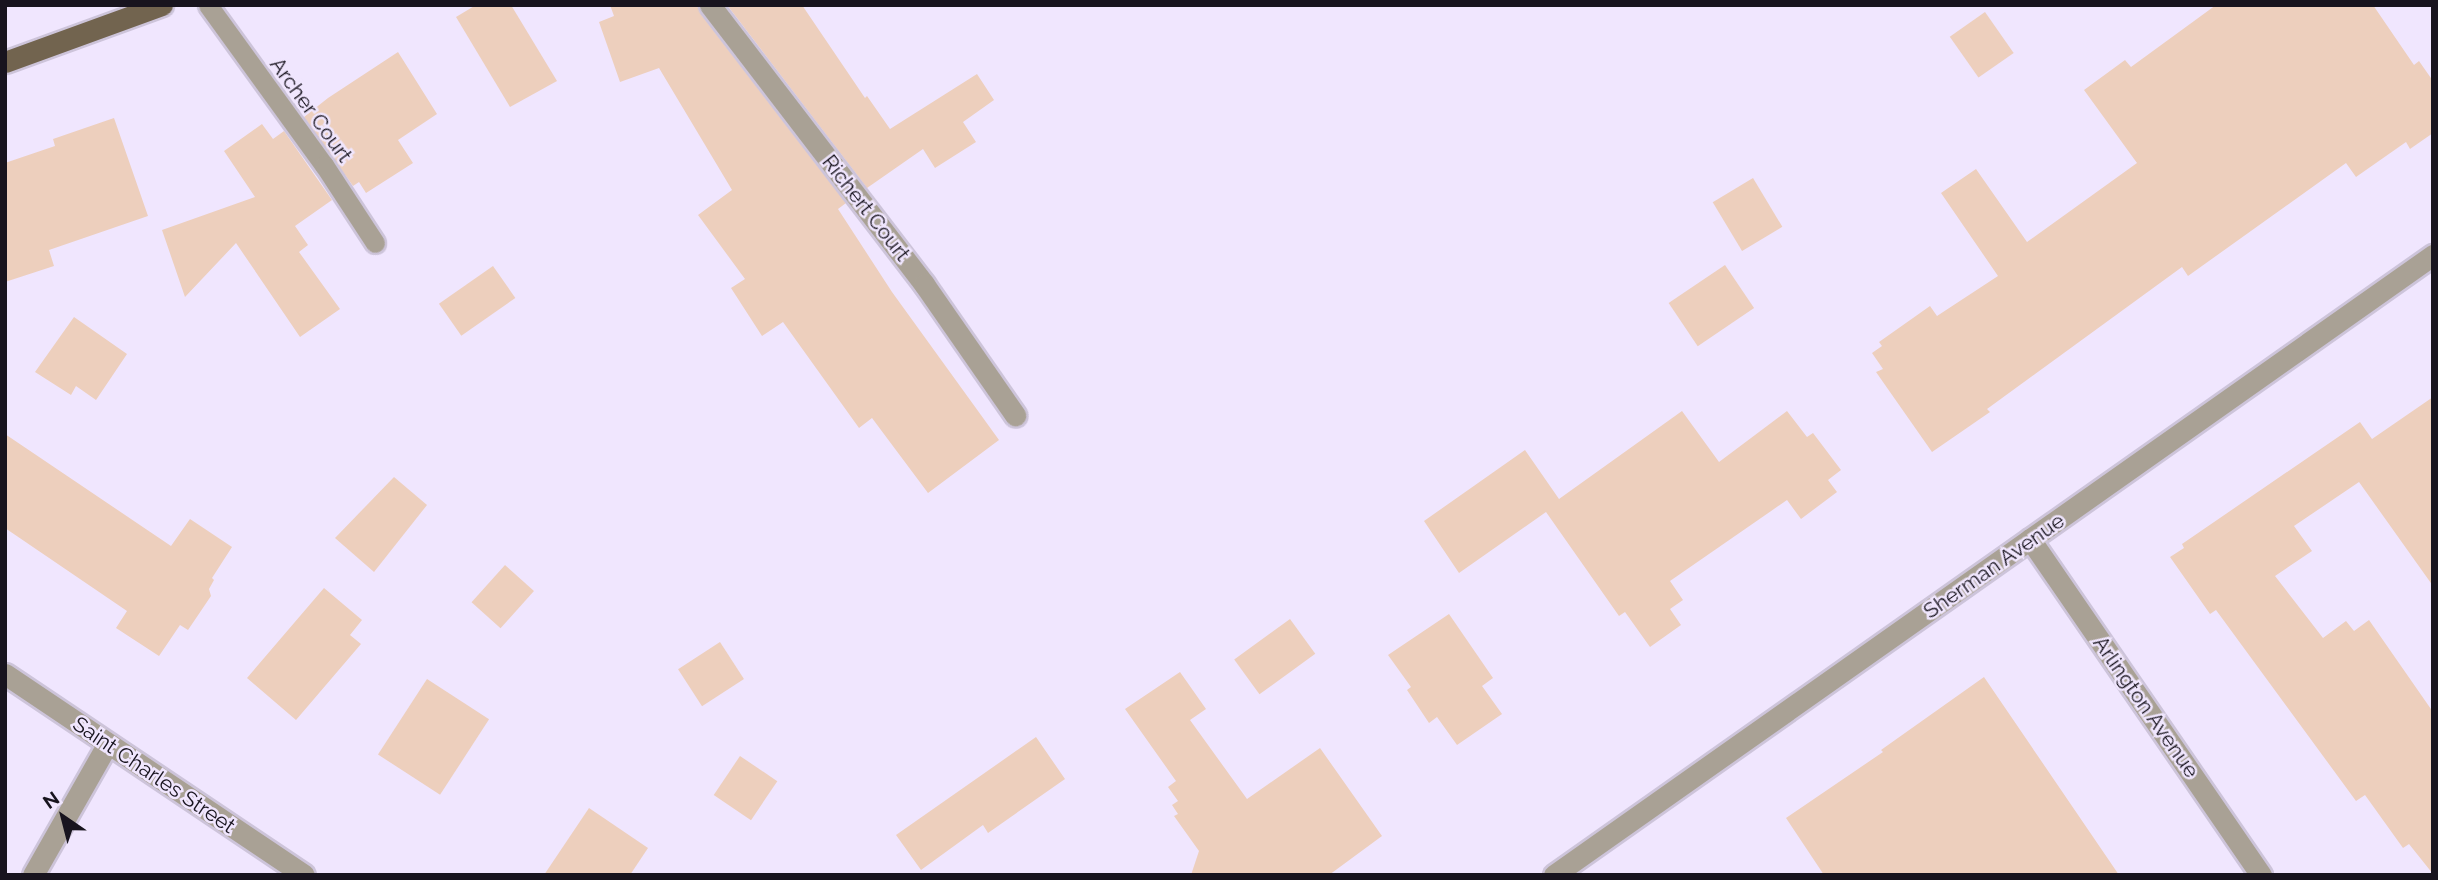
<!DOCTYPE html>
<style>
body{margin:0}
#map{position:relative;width:2438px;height:880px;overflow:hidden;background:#f0e6fe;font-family:Raleway,sans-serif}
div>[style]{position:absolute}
.building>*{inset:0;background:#edcfbd;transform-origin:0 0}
.roads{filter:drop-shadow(2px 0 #cdc4da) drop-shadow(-2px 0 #cdc4da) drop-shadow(0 2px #cdc4da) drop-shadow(0 -2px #cdc4da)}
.service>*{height:19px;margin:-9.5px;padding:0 9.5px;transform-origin:9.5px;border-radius:9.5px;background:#a9a195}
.minor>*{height:21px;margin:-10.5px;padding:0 10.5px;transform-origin:10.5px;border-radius:10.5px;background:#a9a195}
.primary>*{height:21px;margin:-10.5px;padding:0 10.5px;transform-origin:10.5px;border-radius:10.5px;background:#72644f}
span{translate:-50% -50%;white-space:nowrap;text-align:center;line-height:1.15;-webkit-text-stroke:5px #f0e6fe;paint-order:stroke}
.street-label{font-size:21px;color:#18141e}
.frame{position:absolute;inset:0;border:7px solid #18141e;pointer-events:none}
.north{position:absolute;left:28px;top:782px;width:70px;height:70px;-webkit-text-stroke:5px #f0e6fe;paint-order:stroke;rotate:325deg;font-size:19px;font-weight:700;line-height:28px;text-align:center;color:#18141e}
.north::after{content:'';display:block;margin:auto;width:24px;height:32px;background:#18141e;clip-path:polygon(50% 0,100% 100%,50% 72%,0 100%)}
</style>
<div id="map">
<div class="building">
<i style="clip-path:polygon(476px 5px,511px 5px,557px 81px,510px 107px,456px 17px)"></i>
<i style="clip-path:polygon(610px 5px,697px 5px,700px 13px,846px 203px,838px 209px,892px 292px,999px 440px,928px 493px,872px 418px,859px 428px,783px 322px,762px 336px,731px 288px,745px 279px,698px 215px,732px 190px,659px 68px,620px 82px,599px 22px,614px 16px)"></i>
<i style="clip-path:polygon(727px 5px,802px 5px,865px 98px,867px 96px,890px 129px,977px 74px,994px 100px,963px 122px,976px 142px,935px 168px,923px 149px,867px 188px)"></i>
<i style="clip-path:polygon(2216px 5px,2373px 5px,2414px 65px,2419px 61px,2433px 81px,2433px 133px,2410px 149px,2406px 142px,2356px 177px,2346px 163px,2188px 276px,2182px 267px,1987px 409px,1990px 412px,1932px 452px,1876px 372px,1883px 369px,1872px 353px,1882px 346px,1879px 342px,1930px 306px,1937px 316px,1998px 276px,1941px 193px,1976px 169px,2027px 242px,2137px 163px,2084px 90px,2125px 60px,2131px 67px)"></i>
<i style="left:1985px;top:12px;width:50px;height:43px;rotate:55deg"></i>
<i style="clip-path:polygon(398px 52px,437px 114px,398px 140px,413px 163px,366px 193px,359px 182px,353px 186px,304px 117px,328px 98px)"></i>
<i style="clip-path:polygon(114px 118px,148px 216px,49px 250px,54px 266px,5px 282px,5px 163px,55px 146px,53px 139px)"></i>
<i style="clip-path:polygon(262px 124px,273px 139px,284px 131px,332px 200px,295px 226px,308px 245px,299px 252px,340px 309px,300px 337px,236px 243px,185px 297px,162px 230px,255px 197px,224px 151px)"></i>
<i style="left:1753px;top:178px;width:57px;height:47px;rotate:59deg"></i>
<i style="left:1725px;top:265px;width:52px;height:68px;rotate:56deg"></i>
<i style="left:493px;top:266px;width:39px;height:66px;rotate:55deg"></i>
<i style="clip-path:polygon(74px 317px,127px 354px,96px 400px,76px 386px,71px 395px,35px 372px)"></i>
<i style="clip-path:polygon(2433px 397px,2433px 586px,2359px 482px,2294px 526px,2312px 551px,2275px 576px,2323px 638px,2346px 621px,2354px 631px,2369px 620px,2433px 712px,2433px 874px,2409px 844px,2403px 848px,2365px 795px,2356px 801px,2216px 610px,2210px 614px,2170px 557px,2184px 548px,2182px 544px,2360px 422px,2372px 439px)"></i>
<i style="clip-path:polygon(1682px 411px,1719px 462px,1787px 411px,1807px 437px,1813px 433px,1841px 470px,1828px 480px,1837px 492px,1801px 519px,1787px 500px,1670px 581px,1683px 600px,1670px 609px,1681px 625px,1650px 647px,1625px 612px,1619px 616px,1546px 512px,1459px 573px,1424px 521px,1525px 450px,1559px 499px)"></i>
<i style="clip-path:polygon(5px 434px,171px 546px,190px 519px,232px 547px,212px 578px,214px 580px,209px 589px,211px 596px,188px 630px,180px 625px,159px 656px,116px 628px,127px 611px,5px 528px)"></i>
<i style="clip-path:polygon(394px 477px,427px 505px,374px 572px,335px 538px)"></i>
<i style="left:505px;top:565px;width:39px;height:50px;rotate:42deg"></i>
<i style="clip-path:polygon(324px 588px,362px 620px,350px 635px,361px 644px,296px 720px,247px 678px)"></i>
<i style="clip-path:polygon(1449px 614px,1493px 678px,1482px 686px,1502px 714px,1457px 745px,1437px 717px,1429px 723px,1407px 690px,1411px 687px,1388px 655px)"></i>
<i style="left:1290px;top:619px;width:43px;height:69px;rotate:54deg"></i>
<i style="left:720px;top:642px;width:44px;height:50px;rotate:57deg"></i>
<i style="clip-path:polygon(1180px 672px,1206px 709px,1190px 720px,1247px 799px,1320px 748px,1382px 836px,1329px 875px,1191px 875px,1199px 851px,1174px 816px,1178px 814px,1172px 805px,1178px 801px,1168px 787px,1176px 781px,1125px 709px)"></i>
<i style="clip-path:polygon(1984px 677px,2119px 875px,1824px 875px,1786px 818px,1883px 752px,1881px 750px)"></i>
<i style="left:427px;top:679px;width:74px;height:90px;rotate:33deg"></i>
<i style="clip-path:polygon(1036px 737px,1065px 779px,988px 833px,983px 825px,921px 870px,896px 835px)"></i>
<i style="left:740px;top:756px;width:45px;height:47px;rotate:34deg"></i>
<i style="clip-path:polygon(589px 808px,648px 848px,630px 875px,544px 875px)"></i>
</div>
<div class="roads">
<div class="service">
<i style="left:208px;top:5px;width:198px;rotate:54.1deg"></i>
<i style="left:324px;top:165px;width:93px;rotate:56.8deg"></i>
</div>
<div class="minor">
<i style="left:710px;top:5px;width:352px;rotate:52.5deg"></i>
<i style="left:924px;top:284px;width:160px;rotate:55.2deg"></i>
<i style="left:2030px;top:539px;width:408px;rotate:55.5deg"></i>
<i style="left:5px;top:674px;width:360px;rotate:33.9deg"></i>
<i style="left:33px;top:875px;width:150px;rotate:-60.4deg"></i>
<i style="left:1554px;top:875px;width:1076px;rotate:-35.2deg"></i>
</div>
<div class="primary">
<i style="left:5px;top:62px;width:167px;rotate:-20deg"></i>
</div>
</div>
<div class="street-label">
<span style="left:311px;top:110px;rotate:54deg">Archer Court</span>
<span style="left:866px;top:208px;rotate:52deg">Richert Court</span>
<span style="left:1994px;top:566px;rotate:-35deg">Sherman Avenue</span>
<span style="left:2146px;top:707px;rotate:55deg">Arlington Avenue</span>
<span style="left:154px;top:775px;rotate:34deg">Saint Charles Street</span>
</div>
<div class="frame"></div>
<div class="north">N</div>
</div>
